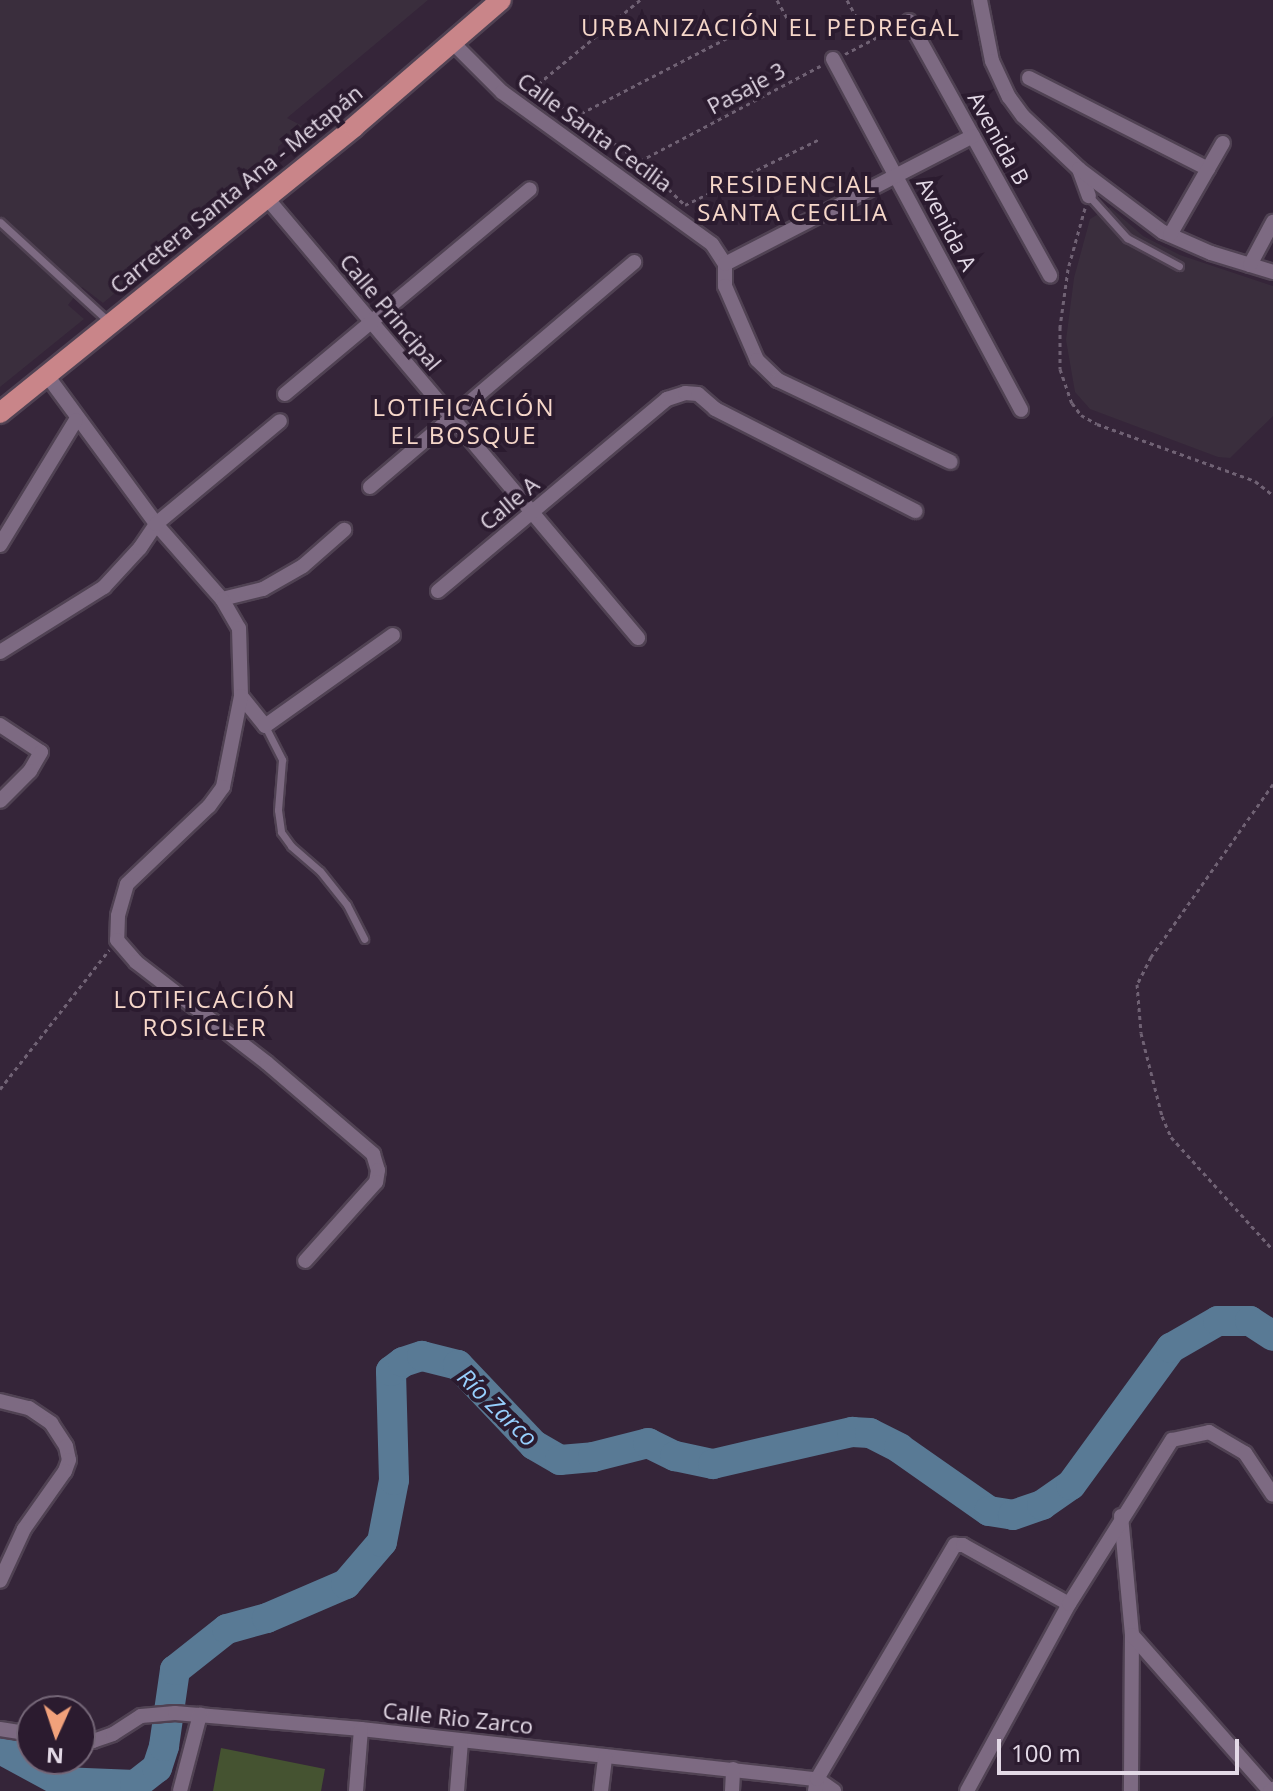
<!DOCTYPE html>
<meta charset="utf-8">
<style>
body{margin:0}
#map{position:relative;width:1273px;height:1791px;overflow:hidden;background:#352539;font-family:"Open Sans",sans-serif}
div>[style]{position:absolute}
.industrial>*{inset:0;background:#3a2e3d}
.green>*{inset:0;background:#455331}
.river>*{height:30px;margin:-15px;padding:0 15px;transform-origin:15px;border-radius:15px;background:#597a95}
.path>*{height:3px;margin-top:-1.5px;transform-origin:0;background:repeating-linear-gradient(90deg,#706274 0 4px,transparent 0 8px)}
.roads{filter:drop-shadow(2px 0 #504253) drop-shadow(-2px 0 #504253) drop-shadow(0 2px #504253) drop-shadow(0 -2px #504253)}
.lane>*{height:7px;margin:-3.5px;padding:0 3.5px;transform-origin:3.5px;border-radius:3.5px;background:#7d6a82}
.street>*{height:14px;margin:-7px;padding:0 7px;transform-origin:7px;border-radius:7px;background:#7d6a82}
.primary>*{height:20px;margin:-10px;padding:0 10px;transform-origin:10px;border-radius:10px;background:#c98589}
span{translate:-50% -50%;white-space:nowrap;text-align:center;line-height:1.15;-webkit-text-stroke:8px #2b1b2f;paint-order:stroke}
.street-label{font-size:22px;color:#e3d9e6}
.neighbourhood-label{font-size:24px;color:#f6d7c9;letter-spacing:2px}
.water-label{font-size:24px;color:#97cffd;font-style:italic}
.north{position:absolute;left:16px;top:1695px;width:80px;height:80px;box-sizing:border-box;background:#2b1b2f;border:2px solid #756778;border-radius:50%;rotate:183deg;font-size:22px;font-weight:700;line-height:32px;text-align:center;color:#e3d9e6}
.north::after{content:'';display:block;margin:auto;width:28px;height:36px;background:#f1a17b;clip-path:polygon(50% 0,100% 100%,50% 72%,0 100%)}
.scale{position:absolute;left:997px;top:1739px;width:242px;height:36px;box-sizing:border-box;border:4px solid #e3d9e6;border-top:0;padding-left:10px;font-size:24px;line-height:28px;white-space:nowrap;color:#e3d9e6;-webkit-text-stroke:6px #2b1b2f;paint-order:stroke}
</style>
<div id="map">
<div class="industrial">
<i style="clip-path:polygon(0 0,428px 0,287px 118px,312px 131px,303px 138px,287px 139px,278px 147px,278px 158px,103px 303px,82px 287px,68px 305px,84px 319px,0 387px)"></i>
<i style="clip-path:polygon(1110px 207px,1143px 236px,1180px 255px,1273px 286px,1273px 416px,1230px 458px,1218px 457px,1090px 409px,1075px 392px,1066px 340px,1074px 278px,1090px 219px)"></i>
</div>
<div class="green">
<i style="clip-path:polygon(221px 1748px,325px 1769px,321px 1791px,213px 1791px)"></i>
</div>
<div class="river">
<i style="left:0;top:1749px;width:69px;rotate:28.4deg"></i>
<i style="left:61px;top:1782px;width:74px;rotate:2.3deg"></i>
<i style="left:135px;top:1785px;width:28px;rotate:-38deg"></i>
<i style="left:157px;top:1768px;width:23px;rotate:-72deg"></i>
<i style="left:164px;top:1746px;width:77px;rotate:-81.8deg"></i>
<i style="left:175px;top:1670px;width:66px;rotate:-38.3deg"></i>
<i style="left:227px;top:1629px;width:41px;rotate:-15.4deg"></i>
<i style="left:267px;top:1618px;width:86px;rotate:-23.3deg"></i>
<i style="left:346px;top:1584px;width:55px;rotate:-49.4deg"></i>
<i style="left:382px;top:1542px;width:63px;rotate:-79deg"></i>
<i style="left:394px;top:1480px;width:109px;rotate:-91.6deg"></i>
<i style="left:391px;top:1371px;width:15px;rotate:-37deg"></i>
<i style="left:403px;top:1362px;width:20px;rotate:-18deg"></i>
<i style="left:422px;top:1356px;width:37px;rotate:14deg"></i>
<i style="left:458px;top:1365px;width:110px;rotate:46.5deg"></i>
<i style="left:534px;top:1445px;width:30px;rotate:30deg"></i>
<i style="left:560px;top:1460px;width:33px;rotate:-5deg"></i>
<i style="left:593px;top:1457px;width:57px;rotate:-14.3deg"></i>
<i style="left:648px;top:1443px;width:30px;rotate:26deg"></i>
<i style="left:675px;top:1456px;width:39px;rotate:12deg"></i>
<i style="left:713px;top:1464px;width:143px;rotate:-13deg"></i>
<i style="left:852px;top:1432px;width:18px;rotate:3deg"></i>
<i style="left:870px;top:1433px;width:33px;rotate:27deg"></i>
<i style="left:899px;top:1448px;width:110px;rotate:35deg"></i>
<i style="left:989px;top:1511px;width:24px;rotate:9deg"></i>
<i style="left:1013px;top:1515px;width:31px;rotate:-19deg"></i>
<i style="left:1042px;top:1505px;width:35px;rotate:-35deg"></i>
<i style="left:1071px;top:1485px;width:170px;rotate:-53.9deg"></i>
<i style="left:1171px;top:1348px;width:54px;rotate:-29.9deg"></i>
<i style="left:1218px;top:1321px;width:32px"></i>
<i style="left:1250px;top:1321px;width:27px;rotate:33deg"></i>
</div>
<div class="path">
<i style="left:777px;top:0;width:47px;rotate:60.7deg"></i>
<i style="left:847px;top:0;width:35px;rotate:61deg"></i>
<i style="left:845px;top:54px;width:56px;rotate:-27.5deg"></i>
<i style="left:533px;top:88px;width:130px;rotate:34.3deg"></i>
<i style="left:640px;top:161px;width:63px;rotate:44.4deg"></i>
<i style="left:685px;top:205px;width:150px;rotate:-26.1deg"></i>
<i style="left:532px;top:89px;width:140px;rotate:-39.5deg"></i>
<i style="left:574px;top:117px;width:196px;rotate:-27.3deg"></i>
<i style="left:640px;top:161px;width:204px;rotate:-27.8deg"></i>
<i style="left:1085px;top:208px;width:63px;rotate:105.6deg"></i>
<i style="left:1068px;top:269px;width:59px;rotate:97.9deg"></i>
<i style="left:1060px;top:327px;width:42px;rotate:90deg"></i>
<i style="left:1060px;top:369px;width:36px;rotate:71deg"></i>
<i style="left:1072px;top:403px;width:15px;rotate:53deg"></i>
<i style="left:1081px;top:415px;width:18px;rotate:29deg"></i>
<i style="left:1097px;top:424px;width:168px;rotate:19.8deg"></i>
<i style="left:1255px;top:481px;width:23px;rotate:38deg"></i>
<i style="left:1273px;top:784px;width:212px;rotate:125.2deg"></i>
<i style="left:1151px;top:957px;width:30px;rotate:117deg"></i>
<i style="left:1137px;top:984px;width:49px;rotate:85.3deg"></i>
<i style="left:1141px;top:1033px;width:86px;rotate:75.8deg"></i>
<i style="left:1162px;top:1116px;width:23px;rotate:67deg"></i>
<i style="left:1171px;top:1137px;width:152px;rotate:47.9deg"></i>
<i style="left:0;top:1089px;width:177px;rotate:-51.9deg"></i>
</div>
<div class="roads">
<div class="lane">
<i style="left:1089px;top:196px;width:57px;rotate:47.9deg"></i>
<i style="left:1127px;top:238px;width:59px;rotate:28.3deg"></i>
<i style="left:0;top:222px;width:148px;rotate:42.5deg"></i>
<i style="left:265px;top:726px;width:38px;rotate:63deg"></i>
<i style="left:282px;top:760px;width:50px;rotate:94.6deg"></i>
<i style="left:278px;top:810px;width:22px;rotate:82deg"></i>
<i style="left:281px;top:832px;width:17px;rotate:54deg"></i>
<i style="left:291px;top:846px;width:38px;rotate:41deg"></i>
<i style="left:320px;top:871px;width:43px;rotate:51.5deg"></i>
<i style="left:347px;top:905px;width:38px;rotate:63deg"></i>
</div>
<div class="street">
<i style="left:980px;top:0;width:62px;rotate:78.9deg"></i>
<i style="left:992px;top:61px;width:40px;rotate:65deg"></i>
<i style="left:1009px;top:97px;width:24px;rotate:54deg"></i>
<i style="left:1023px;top:116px;width:77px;rotate:43.4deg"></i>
<i style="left:1079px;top:169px;width:29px;rotate:70deg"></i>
<i style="left:909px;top:21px;width:291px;rotate:61deg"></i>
<i style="left:451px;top:41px;width:72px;rotate:45deg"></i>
<i style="left:502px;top:92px;width:259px;rotate:35.9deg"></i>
<i style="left:712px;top:244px;width:24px;rotate:57deg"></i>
<i style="left:725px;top:264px;width:22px;rotate:90deg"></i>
<i style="left:725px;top:286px;width:81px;rotate:66.6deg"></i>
<i style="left:757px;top:360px;width:29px;rotate:44deg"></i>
<i style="left:778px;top:380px;width:191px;rotate:25.4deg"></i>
<i style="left:833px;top:59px;width:398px;rotate:61.8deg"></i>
<i style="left:1029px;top:78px;width:201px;rotate:26.9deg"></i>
<i style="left:1079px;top:169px;width:105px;rotate:36.9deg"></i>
<i style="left:1163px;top:232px;width:52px;rotate:23.6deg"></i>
<i style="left:1211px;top:253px;width:65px;rotate:17deg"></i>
<i style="left:266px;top:197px;width:577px;rotate:49.85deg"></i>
<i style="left:1170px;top:235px;width:106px;rotate:-60.1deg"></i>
<i style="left:725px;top:264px;width:279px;rotate:-27.3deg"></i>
<i style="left:1250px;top:265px;width:49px;rotate:-61.9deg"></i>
<i style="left:46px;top:374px;width:186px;rotate:53.7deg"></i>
<i style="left:156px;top:524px;width:100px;rotate:48.7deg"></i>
<i style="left:222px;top:599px;width:42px;rotate:-13.7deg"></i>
<i style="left:263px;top:589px;width:46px;rotate:-29.9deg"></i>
<i style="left:303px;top:566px;width:55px;rotate:-41.3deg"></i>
<i style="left:285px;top:394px;width:319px;rotate:-39.9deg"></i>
<i style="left:370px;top:487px;width:347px;rotate:-40.4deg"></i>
<i style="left:0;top:545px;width:146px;rotate:-58.7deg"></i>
<i style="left:438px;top:591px;width:299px;rotate:-40deg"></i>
<i style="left:667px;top:399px;width:19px;rotate:-18deg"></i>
<i style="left:685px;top:393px;width:13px;rotate:4deg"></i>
<i style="left:698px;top:394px;width:23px;rotate:41deg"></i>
<i style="left:715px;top:409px;width:225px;rotate:27deg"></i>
<i style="left:222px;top:599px;width:34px;rotate:60deg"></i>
<i style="left:239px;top:628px;width:68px;rotate:88.3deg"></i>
<i style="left:241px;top:696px;width:38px;rotate:51deg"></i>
<i style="left:265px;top:726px;width:157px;rotate:-35.4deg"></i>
<i style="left:0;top:652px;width:123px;rotate:-32deg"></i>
<i style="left:104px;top:587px;width:53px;rotate:-47.3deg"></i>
<i style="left:140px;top:548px;width:29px;rotate:-56deg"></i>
<i style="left:156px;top:524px;width:161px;rotate:-39.7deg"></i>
<i style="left:241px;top:696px;width:93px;rotate:101.2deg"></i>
<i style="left:223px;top:787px;width:24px;rotate:126deg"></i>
<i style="left:209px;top:806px;width:113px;rotate:136.4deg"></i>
<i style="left:127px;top:884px;width:33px;rotate:106deg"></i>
<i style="left:118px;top:916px;width:24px;rotate:92deg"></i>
<i style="left:117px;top:940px;width:29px;rotate:49deg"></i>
<i style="left:136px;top:962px;width:165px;rotate:37.6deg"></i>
<i style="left:267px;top:1063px;width:140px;rotate:40.6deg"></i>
<i style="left:373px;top:1154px;width:17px;rotate:73deg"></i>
<i style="left:378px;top:1170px;width:12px;rotate:99deg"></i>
<i style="left:376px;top:1182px;width:106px;rotate:131.9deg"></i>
<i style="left:0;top:725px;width:49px;rotate:33.4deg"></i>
<i style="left:41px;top:752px;width:22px;rotate:120deg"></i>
<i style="left:30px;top:771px;width:42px;rotate:135deg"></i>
<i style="left:0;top:1401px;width:30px;rotate:14deg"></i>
<i style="left:29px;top:1408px;width:27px;rotate:34deg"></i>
<i style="left:51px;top:1423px;width:27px;rotate:57deg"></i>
<i style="left:66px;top:1446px;width:14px;rotate:78deg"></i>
<i style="left:69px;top:1460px;width:12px;rotate:110deg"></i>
<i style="left:65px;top:1471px;width:71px;rotate:125.3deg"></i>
<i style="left:24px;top:1529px;width:57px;rotate:114.8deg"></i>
<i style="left:1121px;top:1516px;width:120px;rotate:84.7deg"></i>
<i style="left:1132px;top:1635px;width:156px;rotate:90.4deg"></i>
<i style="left:1132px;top:1635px;width:208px;rotate:48.5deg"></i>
<i style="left:1270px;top:1791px;width:4px;rotate:-34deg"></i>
<i style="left:0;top:1729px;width:32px;rotate:9deg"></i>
<i style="left:80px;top:1741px;width:13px"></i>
<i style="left:93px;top:1741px;width:21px;rotate:-19deg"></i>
<i style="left:113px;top:1734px;width:33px;rotate:-33deg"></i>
<i style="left:141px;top:1716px;width:34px;rotate:-5deg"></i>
<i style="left:175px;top:1713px;width:187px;rotate:4.9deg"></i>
<i style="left:361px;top:1729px;width:459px;rotate:6.3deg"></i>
<i style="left:817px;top:1779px;width:21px;rotate:35deg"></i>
<i style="left:180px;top:1791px;width:79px;rotate:-75.3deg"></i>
<i style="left:356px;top:1791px;width:62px;rotate:-85.4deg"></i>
<i style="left:457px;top:1791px;width:50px;rotate:-85.4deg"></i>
<i style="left:601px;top:1791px;width:35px;rotate:-83deg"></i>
<i style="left:732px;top:1791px;width:22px;rotate:-87deg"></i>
<i style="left:815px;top:1791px;width:12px;rotate:-81deg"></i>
<i style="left:817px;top:1779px;width:272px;rotate:-59.5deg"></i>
<i style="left:955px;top:1545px;width:8px"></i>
<i style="left:963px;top:1545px;width:121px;rotate:29.1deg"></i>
<i style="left:967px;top:1791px;width:213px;rotate:-61.4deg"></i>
<i style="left:1069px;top:1604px;width:194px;rotate:-57.9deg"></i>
<i style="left:1172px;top:1440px;width:38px;rotate:-12deg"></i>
<i style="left:1209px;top:1432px;width:42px;rotate:30.3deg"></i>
<i style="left:1245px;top:1453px;width:50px;rotate:56.3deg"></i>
</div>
<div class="primary">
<i style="left:0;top:413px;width:455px;rotate:-38.9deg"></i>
<i style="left:354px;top:127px;width:194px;rotate:-40.8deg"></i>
</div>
</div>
<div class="street-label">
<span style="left:746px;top:88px;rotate:-28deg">Pasaje 3</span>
<span style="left:595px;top:132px;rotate:36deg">Calle Santa Cecilia</span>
<span style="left:999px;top:138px;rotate:61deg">Avenida B</span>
<span style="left:236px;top:189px;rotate:-39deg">Carretera Santa Ana - Metapán</span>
<span style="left:947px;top:224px;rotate:62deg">Avenida A</span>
<span style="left:391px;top:312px;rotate:50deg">Calle Principal</span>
<span style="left:509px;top:503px;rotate:-40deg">Calle A</span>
<span style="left:458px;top:1718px;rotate:6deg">Calle Rio Zarco</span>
</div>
<div class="neighbourhood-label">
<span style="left:771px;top:27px">URBANIZACIÓN EL PEDREGAL</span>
<span style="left:793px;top:198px">RESIDENCIAL<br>SANTA CECILIA</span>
<span style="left:464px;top:421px">LOTIFICACIÓN<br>EL BOSQUE</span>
<span style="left:205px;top:1013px">LOTIFICACIÓN<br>ROSICLER</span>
</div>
<div class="water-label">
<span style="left:498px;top:1407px;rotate:44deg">Río Zarco</span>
</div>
<div class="north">N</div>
<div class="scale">100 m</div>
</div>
